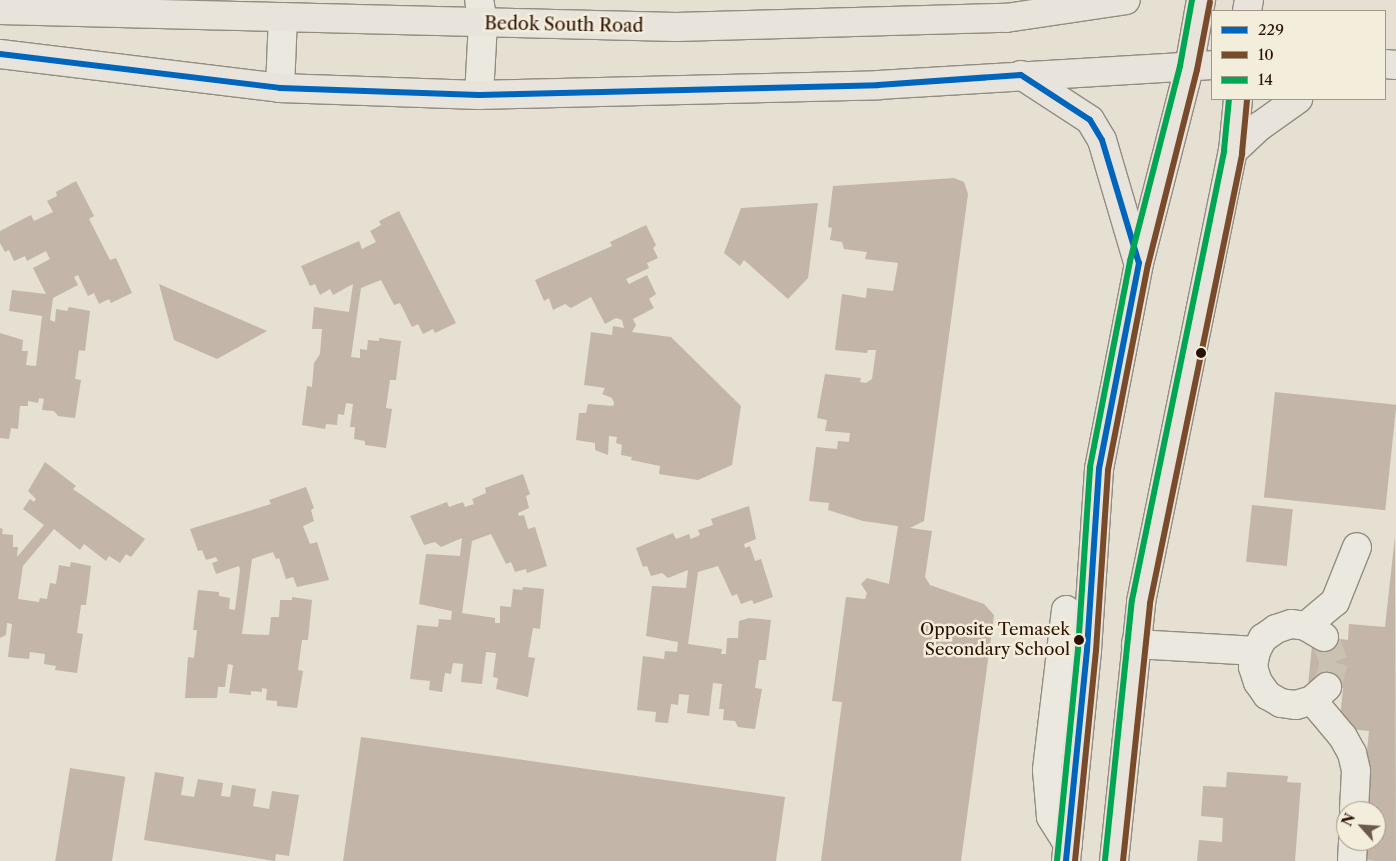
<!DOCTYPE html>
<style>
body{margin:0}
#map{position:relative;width:1396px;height:861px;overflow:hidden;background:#e5e0d1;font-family:"Libre Caslon Text",serif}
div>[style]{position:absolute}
.building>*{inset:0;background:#c3b5a7;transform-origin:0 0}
.minor-tunnel>*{height:28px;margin-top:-14px;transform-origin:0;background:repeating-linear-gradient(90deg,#c9c1b2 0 28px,transparent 0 42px)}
.roads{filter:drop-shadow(1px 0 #928c81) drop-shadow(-1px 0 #928c81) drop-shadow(0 1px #928c81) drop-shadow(0 -1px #928c81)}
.minor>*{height:28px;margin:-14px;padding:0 14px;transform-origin:14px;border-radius:14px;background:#ebe8e0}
.major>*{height:28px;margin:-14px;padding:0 14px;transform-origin:14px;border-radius:14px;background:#e8e4db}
.bus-1>*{height:6px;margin:-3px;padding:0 3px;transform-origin:3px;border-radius:3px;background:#0065bd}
.bus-2>*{height:6px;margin:-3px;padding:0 3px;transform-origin:3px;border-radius:3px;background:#7a4b2a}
.bus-3>*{height:6px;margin:-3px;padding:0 3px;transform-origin:3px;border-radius:3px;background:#00a651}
.dots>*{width:14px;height:14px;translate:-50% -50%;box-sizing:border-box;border:2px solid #f3eddc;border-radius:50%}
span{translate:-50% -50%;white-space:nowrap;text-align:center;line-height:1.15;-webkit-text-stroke:5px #f3eddc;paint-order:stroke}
.bus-label{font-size:17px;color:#2d1100}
.right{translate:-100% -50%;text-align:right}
.street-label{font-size:18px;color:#2d1100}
.legend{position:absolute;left:1211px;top:10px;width:175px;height:90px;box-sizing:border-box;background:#f3eddc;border:1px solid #a49584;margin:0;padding:6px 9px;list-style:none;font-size:15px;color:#2d1100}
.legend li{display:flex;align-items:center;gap:10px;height:25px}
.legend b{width:25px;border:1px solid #a49584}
.north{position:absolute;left:1336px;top:801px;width:50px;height:50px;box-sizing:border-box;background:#f3eddc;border:1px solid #a49584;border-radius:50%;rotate:296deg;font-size:14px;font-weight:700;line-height:20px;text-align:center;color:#2d1100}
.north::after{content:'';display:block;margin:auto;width:18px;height:22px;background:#6d5949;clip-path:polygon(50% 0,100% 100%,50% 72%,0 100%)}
</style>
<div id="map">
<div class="building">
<i style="clip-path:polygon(954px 178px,964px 182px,968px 194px,924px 521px,910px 528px,932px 531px,925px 577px,930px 585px,984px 604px,994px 615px,961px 861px,821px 861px,842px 702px,832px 701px,846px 597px,865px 599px,867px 593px,861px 584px,867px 578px,889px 584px,898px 526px,863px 521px,828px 510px,829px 503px,809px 501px,816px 447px,837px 449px,838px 441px,849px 442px,850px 433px,825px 431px,827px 420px,817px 418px,825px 374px,861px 378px,860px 382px,866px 383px,872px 379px,876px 350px,868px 350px,867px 353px,835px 350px,842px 294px,866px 298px,867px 288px,893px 291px,898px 263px,865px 259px,867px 252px,844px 249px,842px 242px,830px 240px,832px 228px,828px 227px,833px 186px)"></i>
<i style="clip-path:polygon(76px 181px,94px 216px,89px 219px,110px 260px,116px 258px,132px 293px,111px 303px,109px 299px,99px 304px,94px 293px,88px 296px,78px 275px,74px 277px,78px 285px,53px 298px,50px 320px,55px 322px,56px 309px,67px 311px,69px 307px,90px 311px,85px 351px,79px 350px,75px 379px,81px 380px,75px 418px,58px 416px,54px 411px,42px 410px,44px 399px,39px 398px,38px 403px,28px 401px,28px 406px,20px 406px,18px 429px,11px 428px,9px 439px,0 438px,0 333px,23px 340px,22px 351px,28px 351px,26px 365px,36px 366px,42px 316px,9px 311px,12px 290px,46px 294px,33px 268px,50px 259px,46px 251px,27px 261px,25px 256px,14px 261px,9px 250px,5px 252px,0 243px,0 231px,31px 215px,34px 221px,53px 212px,47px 201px,57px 196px,56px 192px)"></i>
<i style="clip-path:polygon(818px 203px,808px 278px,788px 299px,744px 260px,740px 266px,724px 253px,741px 208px)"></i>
<i style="clip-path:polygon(399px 211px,456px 323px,435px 333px,433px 329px,423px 334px,418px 324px,412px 327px,400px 303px,394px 305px,381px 280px,361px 288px,351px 357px,360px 358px,360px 349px,367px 350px,368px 340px,379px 341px,379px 338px,401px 341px,396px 380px,390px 380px,386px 408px,392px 409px,386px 448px,365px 445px,365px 441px,354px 439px,355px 427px,350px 427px,353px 404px,346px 403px,344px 415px,338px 414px,337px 425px,326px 424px,325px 429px,302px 425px,307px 386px,312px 387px,314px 363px,320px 354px,322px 329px,312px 329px,314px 307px,349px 312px,353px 284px,333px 295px,330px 289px,320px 295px,315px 284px,310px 286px,301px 266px,359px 241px,362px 249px,376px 242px,370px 231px,381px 225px,379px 221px)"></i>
<i style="clip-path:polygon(646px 225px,656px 245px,653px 248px,658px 258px,647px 263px,649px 268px,626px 279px,629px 284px,647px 275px,656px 294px,649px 299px,654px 308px,633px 319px,636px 325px,632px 332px,671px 337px,741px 406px,732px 465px,698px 480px,659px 474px,660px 466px,631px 460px,632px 457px,621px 455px,622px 445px,616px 443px,617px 437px,609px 436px,608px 455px,595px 450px,595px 443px,576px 440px,579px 413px,586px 413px,588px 404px,613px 406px,614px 403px,612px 398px,602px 394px,605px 388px,584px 385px,591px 332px,612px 335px,613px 326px,624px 328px,622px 320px,616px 318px,605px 324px,591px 297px,571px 308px,565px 304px,553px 310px,549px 298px,544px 301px,535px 280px,612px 246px,610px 242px)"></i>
<i style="clip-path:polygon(159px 284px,267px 331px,217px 359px,174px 340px)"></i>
<i style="left:1275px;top:392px;width:122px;height:106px;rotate:6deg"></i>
<i style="clip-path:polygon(45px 462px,76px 486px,73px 489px,145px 539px,131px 557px,126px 554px,120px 563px,109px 556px,106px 561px,84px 544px,80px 550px,54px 529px,23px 566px,18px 599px,39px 602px,40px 598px,47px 599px,50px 583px,56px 584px,59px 565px,70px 567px,71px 562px,91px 566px,86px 605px,81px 605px,77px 633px,83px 634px,77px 673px,55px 670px,56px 666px,44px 664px,45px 654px,30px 652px,29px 659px,8px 657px,12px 624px,7px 623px,6px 635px,0 638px,0 528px,3px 529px,2px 534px,13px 535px,13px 547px,18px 547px,17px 557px,44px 525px,23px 509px,30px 499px,34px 502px,36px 499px,28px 491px)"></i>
<i style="clip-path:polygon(523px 474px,530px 494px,526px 496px,529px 508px,518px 513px,519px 516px,524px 515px,528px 529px,535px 527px,547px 566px,527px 573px,526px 569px,515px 572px,511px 562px,506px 564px,491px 534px,472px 541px,462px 613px,495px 618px,495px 623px,500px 623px,500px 606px,511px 607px,513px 589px,522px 590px,523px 587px,544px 589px,540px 629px,533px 628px,528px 657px,535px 658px,528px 697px,496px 689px,498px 678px,493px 677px,496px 653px,486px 652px,482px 684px,461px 682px,463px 664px,453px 663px,451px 674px,445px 673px,442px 692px,429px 690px,430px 681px,410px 679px,417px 625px,438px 627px,439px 619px,451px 620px,452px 611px,419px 604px,426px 554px,460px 556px,462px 538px,441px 547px,435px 542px,424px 545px,410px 516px,447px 502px,449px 507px,463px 502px,465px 507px,474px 504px,472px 499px,486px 493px,485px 488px)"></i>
<i style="clip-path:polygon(306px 487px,314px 508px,311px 510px,314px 521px,303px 526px,310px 544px,317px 542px,329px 580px,297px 587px,293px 577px,286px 579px,279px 558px,276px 559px,273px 552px,252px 559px,242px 634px,269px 635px,271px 617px,279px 617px,280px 600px,292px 600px,292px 597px,312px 600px,308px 640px,302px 640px,298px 670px,303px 671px,297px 708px,277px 706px,277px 701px,266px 700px,267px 689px,262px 688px,262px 692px,251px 691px,251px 695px,229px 693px,233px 665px,228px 664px,225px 687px,218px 687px,217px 698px,185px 698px,188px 657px,194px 658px,197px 630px,193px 630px,198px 590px,219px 592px,219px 596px,230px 598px,229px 609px,235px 610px,240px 570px,239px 566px,216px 574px,212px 563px,218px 561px,216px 557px,206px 560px,202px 550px,198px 551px,190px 529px,271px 504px,269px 500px)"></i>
<i style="left:1252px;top:505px;width:41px;height:57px;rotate:6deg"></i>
<i style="clip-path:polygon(749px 506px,756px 539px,744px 544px,745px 548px,750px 546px,755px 561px,761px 559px,773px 597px,754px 604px,752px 600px,741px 604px,737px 594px,732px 596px,718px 566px,698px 572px,688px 644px,722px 649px,721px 654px,726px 654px,727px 638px,738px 638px,739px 621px,749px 618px,771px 620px,766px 660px,759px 660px,755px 688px,762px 689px,755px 729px,738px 727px,735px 721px,723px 720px,724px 709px,719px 709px,722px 684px,713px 683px,709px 716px,687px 713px,689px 695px,679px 694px,678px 705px,671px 704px,668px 723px,655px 722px,656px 712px,637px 710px,643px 656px,664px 659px,665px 651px,677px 652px,678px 642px,646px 636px,652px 586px,686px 588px,688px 570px,668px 578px,662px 573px,651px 576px,647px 566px,643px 567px,636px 548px,673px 533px,676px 539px,689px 534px,691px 539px,700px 535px,698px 530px,713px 525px,711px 519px)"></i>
<i style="clip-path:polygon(1395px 536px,1396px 861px,1376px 861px,1356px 859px,1358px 841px,1376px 841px,1376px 811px,1361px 811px,1369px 731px,1339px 728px,1343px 688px,1308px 685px,1313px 636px,1348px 640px,1349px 624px,1385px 627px)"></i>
<i style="clip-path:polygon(361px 737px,785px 797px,776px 861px,343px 861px)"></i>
<i style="left:70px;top:768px;width:56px;height:94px;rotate:9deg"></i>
<i style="clip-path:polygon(155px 772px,184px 777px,181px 795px,194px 797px,198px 779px,223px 783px,221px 796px,230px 797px,232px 785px,256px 789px,253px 806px,269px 809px,272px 791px,299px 795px,289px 856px,276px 854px,275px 861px,144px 840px)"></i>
<i style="clip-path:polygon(1227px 772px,1288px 776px,1287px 782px,1301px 783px,1295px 861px,1197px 861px,1199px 840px,1222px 842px,1223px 818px,1201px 816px,1203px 786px,1226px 787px)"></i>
</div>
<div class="minor-tunnel">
<i style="left:1324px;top:637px;width:27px;rotate:68deg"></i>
<i style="left:1334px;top:662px;width:26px;rotate:106deg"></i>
</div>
<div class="roads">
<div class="minor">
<i style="left:280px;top:88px;width:71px;rotate:-87.6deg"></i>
<i style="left:479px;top:95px;width:71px;rotate:-86.8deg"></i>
<i style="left:483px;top:24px;width:24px;rotate:-99deg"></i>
<i style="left:1066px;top:610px;width:161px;rotate:96.8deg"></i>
<i style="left:1047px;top:770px;width:47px;rotate:85.1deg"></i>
<i style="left:1051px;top:817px;width:32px;rotate:58deg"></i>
<i style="left:1306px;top:626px;width:38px;rotate:-40deg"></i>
<i style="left:1335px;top:602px;width:59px;rotate:-68.2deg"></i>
<i style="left:1324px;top:637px;width:21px;rotate:-149deg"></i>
<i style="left:1306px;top:626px;width:15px;rotate:-172deg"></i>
<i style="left:1291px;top:624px;width:16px;rotate:162deg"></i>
<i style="left:1276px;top:629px;width:16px;rotate:145deg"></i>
<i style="left:1263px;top:638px;width:15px;rotate:118deg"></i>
<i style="left:1256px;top:651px;width:16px;rotate:101deg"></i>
<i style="left:1253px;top:667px;width:16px;rotate:72deg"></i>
<i style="left:1258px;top:682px;width:16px;rotate:55deg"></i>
<i style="left:1267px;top:695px;width:16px;rotate:30deg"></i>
<i style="left:1281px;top:703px;width:15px;rotate:8deg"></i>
<i style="left:1296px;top:705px;width:17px;rotate:-17deg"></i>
<i style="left:1312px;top:700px;width:20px;rotate:-41deg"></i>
<i style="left:1136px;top:644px;width:120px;rotate:3.3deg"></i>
<i style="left:1312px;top:700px;width:48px;rotate:50deg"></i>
<i style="left:1343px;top:737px;width:18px;rotate:61deg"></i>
<i style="left:1352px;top:753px;width:18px;rotate:77deg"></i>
<i style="left:1356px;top:771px;width:40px;rotate:92.9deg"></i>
<i style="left:1352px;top:861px;width:20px;rotate:-87deg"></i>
</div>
<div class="major">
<i style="left:0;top:10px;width:676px;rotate:1.44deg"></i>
<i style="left:676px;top:27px;width:330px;rotate:-1.6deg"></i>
<i style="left:1006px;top:18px;width:121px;rotate:-8.5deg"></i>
<i style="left:1247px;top:11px;width:11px;rotate:-80deg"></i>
<i style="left:0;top:54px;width:282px;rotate:6.9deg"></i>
<i style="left:280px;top:88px;width:199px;rotate:2deg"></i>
<i style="left:479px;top:95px;width:399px;rotate:-1.4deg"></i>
<i style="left:878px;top:85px;width:335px;rotate:-3.4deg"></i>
<i style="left:1385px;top:64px;width:11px;rotate:5deg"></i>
<i style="left:1021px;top:75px;width:82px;rotate:33.1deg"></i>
<i style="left:1090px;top:120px;width:23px;rotate:59deg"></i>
<i style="left:1102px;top:140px;width:127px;rotate:73.6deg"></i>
<i style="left:1233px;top:151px;width:37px;rotate:-43deg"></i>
<i style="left:1260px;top:126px;width:47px;rotate:-35.4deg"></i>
<i style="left:1066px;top:861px;width:212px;rotate:-84.3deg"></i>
<i style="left:1087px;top:650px;width:181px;rotate:-86.2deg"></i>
<i style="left:1099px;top:469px;width:210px;rotate:-79deg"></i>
<i style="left:1139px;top:263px;width:201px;rotate:-75.6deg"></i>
<i style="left:1189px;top:68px;width:69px;rotate:-80deg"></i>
<i style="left:1114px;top:861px;width:260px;rotate:-84deg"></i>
<i style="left:1141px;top:602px;width:460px;rotate:-78.5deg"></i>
<i style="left:1233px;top:151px;width:52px;rotate:-84.5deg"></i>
</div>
</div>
<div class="bus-1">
<i style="left:0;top:54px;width:282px;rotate:6.9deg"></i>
<i style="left:280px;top:88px;width:199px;rotate:2deg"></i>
<i style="left:479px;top:95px;width:399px;rotate:-1.4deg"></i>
<i style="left:878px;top:85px;width:143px;rotate:-4deg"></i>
<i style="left:1021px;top:75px;width:82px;rotate:33.1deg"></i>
<i style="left:1090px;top:120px;width:23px;rotate:59deg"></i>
<i style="left:1102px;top:140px;width:128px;rotate:73.3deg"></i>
<i style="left:1139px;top:263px;width:210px;rotate:101deg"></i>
<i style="left:1099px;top:469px;width:181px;rotate:93.8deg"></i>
<i style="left:1087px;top:650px;width:212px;rotate:95.7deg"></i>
</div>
<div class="bus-2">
<i style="left:1075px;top:861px;width:211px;rotate:-84.3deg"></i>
<i style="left:1096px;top:651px;width:181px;rotate:-86.2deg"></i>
<i style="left:1108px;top:470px;width:209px;rotate:-79deg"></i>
<i style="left:1148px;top:265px;width:201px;rotate:-75.9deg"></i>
<i style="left:1197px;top:70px;width:69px;rotate:-79.2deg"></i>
<i style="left:1123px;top:861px;width:259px;rotate:-84deg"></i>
<i style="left:1150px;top:603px;width:459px;rotate:-78.4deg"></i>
<i style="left:1242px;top:153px;width:53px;rotate:-84.6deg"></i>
</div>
<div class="bus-3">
<i style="left:1057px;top:860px;width:212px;rotate:-84.3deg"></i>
<i style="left:1078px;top:649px;width:182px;rotate:-86.2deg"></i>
<i style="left:1090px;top:467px;width:210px;rotate:-79deg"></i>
<i style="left:1130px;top:261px;width:201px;rotate:-75.6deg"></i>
<i style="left:1180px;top:66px;width:67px;rotate:-79.7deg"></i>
<i style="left:1105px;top:860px;width:261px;rotate:-84.1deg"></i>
<i style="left:1132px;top:600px;width:459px;rotate:-78.4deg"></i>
<i style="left:1224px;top:150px;width:51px;rotate:-84.4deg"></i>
</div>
<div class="dots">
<i style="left:1201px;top:353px;background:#2d1100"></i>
<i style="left:1079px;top:640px;background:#2d1100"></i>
</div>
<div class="bus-label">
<span class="right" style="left:1070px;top:640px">Opposite Temasek<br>Secondary School</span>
</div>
<div class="street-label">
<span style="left:564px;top:25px;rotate:1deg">Bedok South Road</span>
</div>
<ul class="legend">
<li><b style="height:6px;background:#0065bd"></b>229</li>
<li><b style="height:6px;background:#7a4b2a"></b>10</li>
<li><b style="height:6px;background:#00a651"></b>14</li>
</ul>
<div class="north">N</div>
</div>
